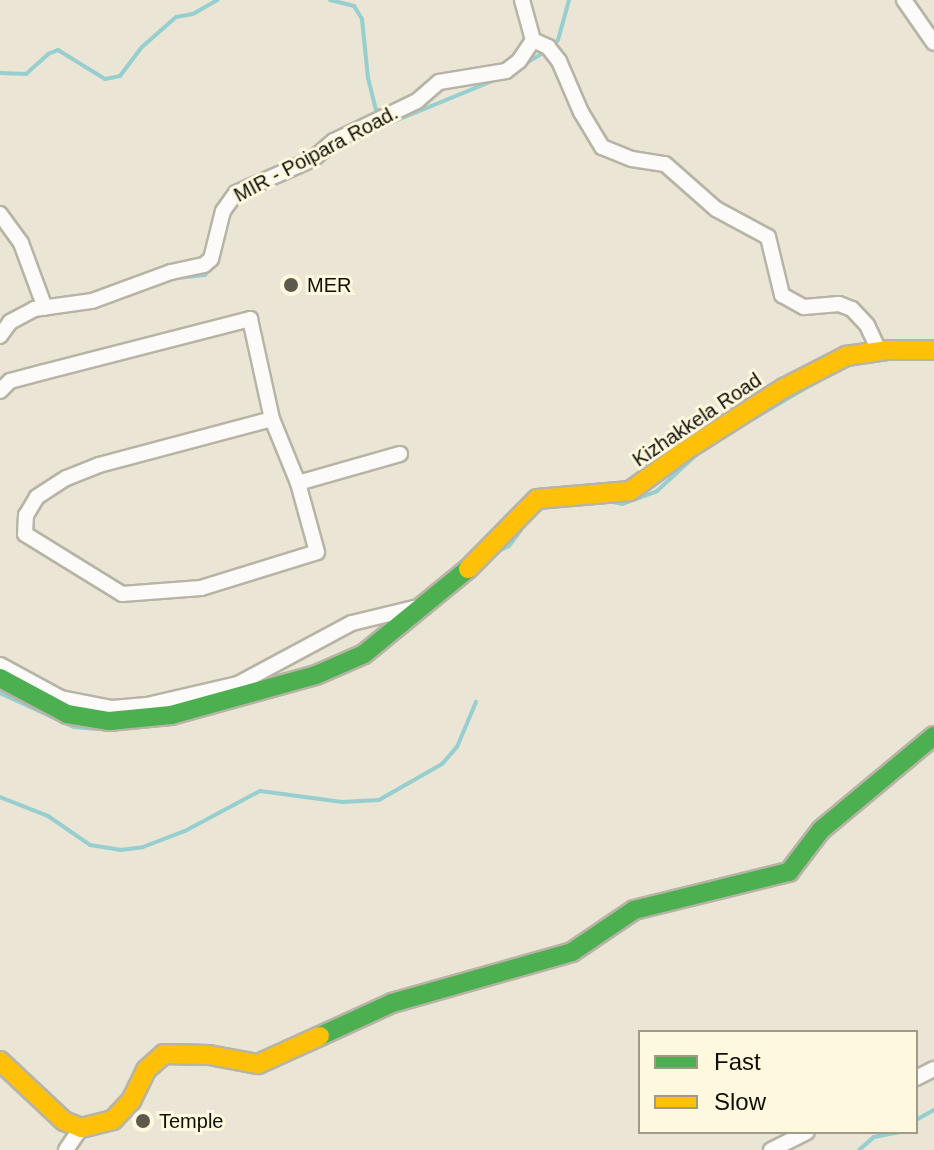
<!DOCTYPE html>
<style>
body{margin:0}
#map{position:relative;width:934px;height:1150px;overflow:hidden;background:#eae5d4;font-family:Helvetica,sans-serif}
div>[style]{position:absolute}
.stream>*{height:4px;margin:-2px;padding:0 2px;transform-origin:2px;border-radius:2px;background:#97cfd0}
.roads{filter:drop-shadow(2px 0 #b7b4a6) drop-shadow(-2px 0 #b7b4a6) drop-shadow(0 2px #b7b4a6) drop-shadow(0 -2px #b7b4a6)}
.street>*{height:14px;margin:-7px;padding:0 7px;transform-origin:7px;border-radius:7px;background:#fcfbf9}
.fast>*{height:18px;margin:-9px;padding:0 9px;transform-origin:9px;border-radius:9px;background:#4caf50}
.slow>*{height:18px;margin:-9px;padding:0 9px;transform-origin:9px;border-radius:9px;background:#ffc107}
.dots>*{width:22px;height:22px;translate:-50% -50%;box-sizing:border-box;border:4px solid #fef8df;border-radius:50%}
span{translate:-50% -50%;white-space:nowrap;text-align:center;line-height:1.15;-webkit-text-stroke:6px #fef8df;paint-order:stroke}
.street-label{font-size:20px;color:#110f05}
.poi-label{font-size:20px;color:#110f05}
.left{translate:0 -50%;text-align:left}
.legend{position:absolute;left:638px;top:1030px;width:280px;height:104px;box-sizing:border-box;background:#fef8df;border:2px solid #9f9b88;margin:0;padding:10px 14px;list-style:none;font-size:24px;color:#110f05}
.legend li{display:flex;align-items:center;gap:16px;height:40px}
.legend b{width:40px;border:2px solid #9f9b88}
</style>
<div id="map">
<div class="stream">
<i style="left:330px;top:0;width:25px;rotate:14deg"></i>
<i style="left:354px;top:6px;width:15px;rotate:58deg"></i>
<i style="left:362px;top:19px;width:59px;rotate:84.2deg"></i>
<i style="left:368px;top:78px;width:32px;rotate:76deg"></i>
<i style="left:376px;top:109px;width:9px;rotate:32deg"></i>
<i style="left:553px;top:45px;width:7px;rotate:-45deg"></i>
<i style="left:558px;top:40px;width:41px;rotate:-74.6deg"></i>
<i style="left:523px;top:65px;width:27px;rotate:-31deg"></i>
<i style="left:0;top:73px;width:26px;rotate:2deg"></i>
<i style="left:26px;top:74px;width:30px;rotate:-42deg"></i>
<i style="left:48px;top:54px;width:11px;rotate:-22deg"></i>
<i style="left:58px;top:50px;width:55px;rotate:31.7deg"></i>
<i style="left:105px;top:79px;width:15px;rotate:-11deg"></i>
<i style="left:120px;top:76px;width:36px;rotate:-53deg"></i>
<i style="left:142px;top:47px;width:45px;rotate:-41.4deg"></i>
<i style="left:176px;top:17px;width:17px;rotate:-10deg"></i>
<i style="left:193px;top:14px;width:28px;rotate:-30deg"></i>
<i style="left:395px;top:121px;width:110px;rotate:-22.4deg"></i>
<i style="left:371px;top:131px;width:26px;rotate:-23deg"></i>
<i style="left:168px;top:279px;width:37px;rotate:-6deg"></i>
<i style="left:205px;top:275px;width:14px;rotate:-54deg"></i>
<i style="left:54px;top:313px;width:31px;rotate:-9deg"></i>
<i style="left:753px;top:419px;width:71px;rotate:-30.5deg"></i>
<i style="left:608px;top:501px;width:14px;rotate:12deg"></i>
<i style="left:622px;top:504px;width:37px;rotate:-20deg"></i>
<i style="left:657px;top:491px;width:52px;rotate:-42.6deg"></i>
<i style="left:499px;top:551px;width:11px;rotate:-27deg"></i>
<i style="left:509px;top:546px;width:20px;rotate:-53deg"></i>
<i style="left:387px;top:647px;width:43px;rotate:-38.5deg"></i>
<i style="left:0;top:693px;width:81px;rotate:24.7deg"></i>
<i style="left:74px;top:727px;width:23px;rotate:5deg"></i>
<i style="left:0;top:797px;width:52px;rotate:21.6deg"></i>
<i style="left:48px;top:816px;width:51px;rotate:34.6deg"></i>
<i style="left:90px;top:845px;width:30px;rotate:9deg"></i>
<i style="left:120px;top:850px;width:23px;rotate:-7deg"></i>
<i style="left:143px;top:847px;width:45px;rotate:-20.9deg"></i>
<i style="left:185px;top:831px;width:85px;rotate:-28.1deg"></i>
<i style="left:260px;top:791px;width:83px;rotate:7.6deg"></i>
<i style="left:342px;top:802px;width:37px;rotate:-3deg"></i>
<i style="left:379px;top:800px;width:73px;rotate:-29.7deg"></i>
<i style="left:442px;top:764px;width:23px;rotate:-49deg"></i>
<i style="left:457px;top:747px;width:49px;rotate:-67.1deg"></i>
<i style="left:916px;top:1120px;width:21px;rotate:-29deg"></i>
<i style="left:859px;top:1150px;width:20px;rotate:-41deg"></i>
<i style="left:874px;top:1137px;width:25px;rotate:-11deg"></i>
</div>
<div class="roads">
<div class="street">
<i style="left:904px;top:0;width:52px;rotate:55.1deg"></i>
<i style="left:533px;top:40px;width:17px;rotate:25deg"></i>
<i style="left:548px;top:47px;width:18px;rotate:52deg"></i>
<i style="left:559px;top:61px;width:56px;rotate:66.7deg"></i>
<i style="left:581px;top:112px;width:41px;rotate:59deg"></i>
<i style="left:602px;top:147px;width:32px;rotate:22deg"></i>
<i style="left:632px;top:159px;width:33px;rotate:9deg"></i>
<i style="left:665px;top:164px;width:68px;rotate:41.4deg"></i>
<i style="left:716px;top:209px;width:59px;rotate:28.3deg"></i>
<i style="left:768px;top:237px;width:60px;rotate:76.4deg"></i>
<i style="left:782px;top:295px;width:25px;rotate:29deg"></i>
<i style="left:804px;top:307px;width:35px;rotate:-5deg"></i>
<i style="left:839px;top:304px;width:14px;rotate:21deg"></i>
<i style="left:852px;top:309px;width:22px;rotate:47deg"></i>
<i style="left:867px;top:325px;width:29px;rotate:65deg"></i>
<i style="left:0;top:214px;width:36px;rotate:54deg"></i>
<i style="left:21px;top:243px;width:69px;rotate:69.7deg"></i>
<i style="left:0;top:336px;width:17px;rotate:-54deg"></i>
<i style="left:10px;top:322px;width:27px;rotate:-28deg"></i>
<i style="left:34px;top:309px;width:59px;rotate:-7.9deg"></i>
<i style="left:92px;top:301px;width:84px;rotate:-20.2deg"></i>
<i style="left:171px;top:272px;width:34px;rotate:-12deg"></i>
<i style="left:204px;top:265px;width:9px;rotate:-41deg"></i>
<i style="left:211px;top:259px;width:49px;rotate:-76deg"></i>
<i style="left:223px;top:211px;width:22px;rotate:-54deg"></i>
<i style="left:236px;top:193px;width:84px;rotate:-23.8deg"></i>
<i style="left:313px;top:159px;width:28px;rotate:-41deg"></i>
<i style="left:334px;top:141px;width:92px;rotate:-25.7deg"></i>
<i style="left:417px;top:101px;width:29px;rotate:-41deg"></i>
<i style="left:439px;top:82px;width:68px;rotate:-9.3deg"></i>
<i style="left:506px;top:71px;width:16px;rotate:-38deg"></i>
<i style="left:519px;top:61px;width:25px;rotate:-56deg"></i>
<i style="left:533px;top:40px;width:41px;rotate:-105.4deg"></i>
<i style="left:0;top:391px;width:14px;rotate:-45deg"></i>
<i style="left:10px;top:381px;width:35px;rotate:-15deg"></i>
<i style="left:44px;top:372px;width:213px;rotate:-14.4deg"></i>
<i style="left:250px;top:319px;width:102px;rotate:77.6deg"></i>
<i style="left:272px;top:419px;width:69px;rotate:67.9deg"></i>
<i style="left:298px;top:483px;width:106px;rotate:-15.9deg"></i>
<i style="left:272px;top:419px;width:179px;rotate:165.1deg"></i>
<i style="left:99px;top:465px;width:35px;rotate:158deg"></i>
<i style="left:66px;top:478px;width:35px;rotate:147deg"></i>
<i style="left:37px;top:497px;width:21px;rotate:121deg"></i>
<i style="left:26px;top:515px;width:19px;rotate:93deg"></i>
<i style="left:25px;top:534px;width:114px;rotate:31.7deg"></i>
<i style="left:122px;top:594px;width:79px;rotate:-4.3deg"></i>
<i style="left:201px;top:588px;width:121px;rotate:-17.2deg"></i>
<i style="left:317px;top:552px;width:72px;rotate:-105.4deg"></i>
<i style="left:0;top:665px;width:69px;rotate:28.4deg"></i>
<i style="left:61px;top:698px;width:52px;rotate:11.1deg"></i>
<i style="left:112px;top:708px;width:35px;rotate:-5deg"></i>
<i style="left:147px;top:705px;width:93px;rotate:-13deg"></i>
<i style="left:238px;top:684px;width:129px;rotate:-28.2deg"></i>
<i style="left:352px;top:623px;width:68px;rotate:-13.6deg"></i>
<i style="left:916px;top:1078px;width:20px;rotate:-27deg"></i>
<i style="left:66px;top:1150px;width:27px;rotate:-56deg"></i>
<i style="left:771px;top:1150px;width:40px;rotate:-26.6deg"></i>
</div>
<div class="fast">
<i style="left:0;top:678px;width:76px;rotate:28.2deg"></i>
<i style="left:67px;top:714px;width:43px;rotate:9.5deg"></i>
<i style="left:109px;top:721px;width:62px;rotate:-5.5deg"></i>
<i style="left:171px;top:715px;width:150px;rotate:-15.4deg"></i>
<i style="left:316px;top:675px;width:52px;rotate:-23.6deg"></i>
<i style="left:364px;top:654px;width:134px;rotate:-39.3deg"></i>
<i style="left:320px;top:1036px;width:79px;rotate:-24.6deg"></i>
<i style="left:392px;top:1003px;width:187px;rotate:-15.8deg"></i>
<i style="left:572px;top:952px;width:75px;rotate:-34.1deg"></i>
<i style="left:634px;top:910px;width:160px;rotate:-13.8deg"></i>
<i style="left:789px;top:872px;width:53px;rotate:-52.7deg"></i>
<i style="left:821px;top:830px;width:147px;rotate:-39.8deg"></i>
</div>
<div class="slow">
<i style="left:468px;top:569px;width:98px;rotate:-45.4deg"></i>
<i style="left:537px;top:499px;width:93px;rotate:-4.9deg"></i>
<i style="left:630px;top:491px;width:66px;rotate:-36.3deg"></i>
<i style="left:683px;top:452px;width:120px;rotate:-32.4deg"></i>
<i style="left:784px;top:388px;width:70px;rotate:-27.3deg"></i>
<i style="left:846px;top:356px;width:41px;rotate:-8.3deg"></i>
<i style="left:887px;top:350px;width:47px"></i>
<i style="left:0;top:1061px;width:88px;rotate:43.2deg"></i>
<i style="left:64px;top:1121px;width:18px;rotate:22deg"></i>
<i style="left:81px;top:1128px;width:33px;rotate:-14deg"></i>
<i style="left:113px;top:1120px;width:26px;rotate:-47deg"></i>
<i style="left:131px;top:1101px;width:34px;rotate:-64deg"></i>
<i style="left:146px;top:1070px;width:24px;rotate:-42deg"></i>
<i style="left:164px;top:1054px;width:45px;rotate:1.3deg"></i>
<i style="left:209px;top:1055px;width:50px;rotate:10.4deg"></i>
<i style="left:258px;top:1064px;width:68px;rotate:-24.3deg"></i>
</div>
</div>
<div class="dots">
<i style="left:291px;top:285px;background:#5d5a4d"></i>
<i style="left:143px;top:1121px;background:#5d5a4d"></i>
</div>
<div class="street-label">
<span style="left:316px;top:154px;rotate:-28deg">MIR - Poipara Road.</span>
<span style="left:697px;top:420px;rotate:-34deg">Kizhakkela Road</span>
</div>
<div class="poi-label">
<span class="left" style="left:307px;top:285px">MER</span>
<span class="left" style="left:159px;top:1121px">Temple</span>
</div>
<ul class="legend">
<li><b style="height:10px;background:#4caf50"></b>Fast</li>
<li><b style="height:10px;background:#ffc107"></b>Slow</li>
</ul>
</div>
